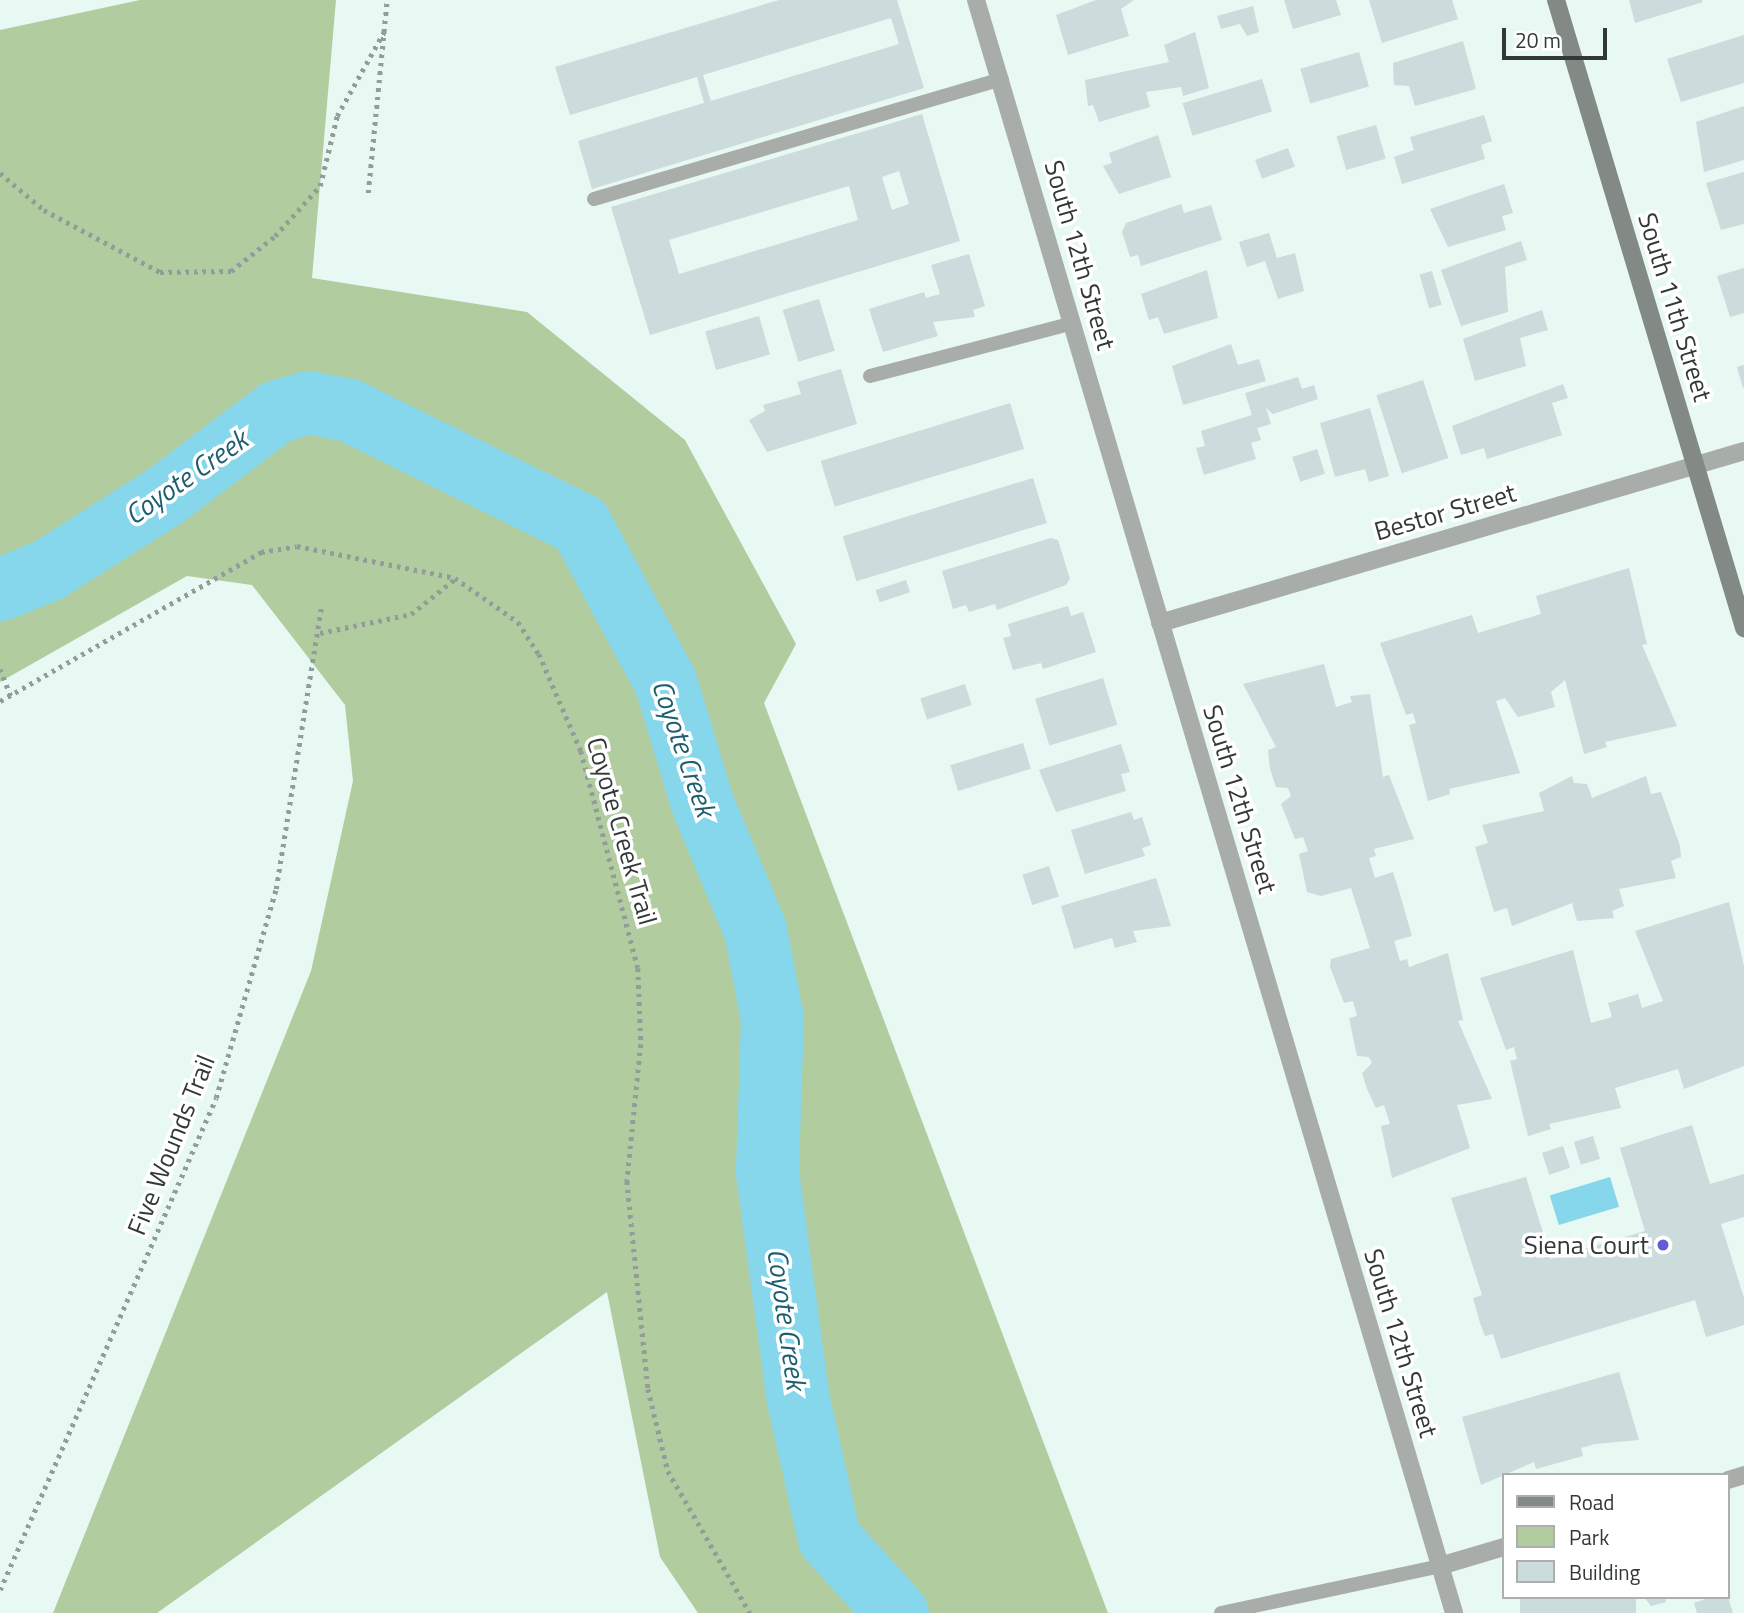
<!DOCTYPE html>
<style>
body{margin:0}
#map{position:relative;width:1744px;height:1613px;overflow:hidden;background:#e8f8f3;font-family:"Titillium Web",sans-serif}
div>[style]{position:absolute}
.green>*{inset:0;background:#b1cda0}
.water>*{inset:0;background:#86d6ec;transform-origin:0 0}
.river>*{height:63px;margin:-31.5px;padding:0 31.5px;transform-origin:31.5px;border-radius:31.5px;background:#86d6ec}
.building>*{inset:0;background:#ccdbdb;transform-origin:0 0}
.path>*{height:4.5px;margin-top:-2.25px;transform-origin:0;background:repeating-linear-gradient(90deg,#929d9a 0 3.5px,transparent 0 8.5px)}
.lane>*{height:14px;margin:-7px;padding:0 7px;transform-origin:7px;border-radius:7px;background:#a8ada9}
.street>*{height:18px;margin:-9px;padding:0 9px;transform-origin:9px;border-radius:9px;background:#a8ada9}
.secondary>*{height:18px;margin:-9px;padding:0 9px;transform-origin:9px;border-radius:9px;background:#838a85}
.dots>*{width:19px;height:19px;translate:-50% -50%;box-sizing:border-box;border:4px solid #fff;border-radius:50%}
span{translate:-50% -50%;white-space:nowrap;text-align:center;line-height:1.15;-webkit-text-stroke:7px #fff;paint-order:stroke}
.street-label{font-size:26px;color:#323837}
.poi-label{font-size:26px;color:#323837}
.right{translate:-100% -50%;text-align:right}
.water-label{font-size:28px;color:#1e5f6f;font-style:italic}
.legend{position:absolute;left:1502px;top:1473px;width:228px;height:126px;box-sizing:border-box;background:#fff;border:2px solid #adafaf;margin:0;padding:9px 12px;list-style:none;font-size:21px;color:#323837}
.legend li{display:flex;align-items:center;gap:14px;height:35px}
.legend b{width:35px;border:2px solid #adafaf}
.scale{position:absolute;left:1502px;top:28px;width:105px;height:32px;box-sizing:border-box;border:4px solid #323837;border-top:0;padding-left:9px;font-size:21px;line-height:24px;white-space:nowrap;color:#323837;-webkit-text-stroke:5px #fff;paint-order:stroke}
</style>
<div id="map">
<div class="green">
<i style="clip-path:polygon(140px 0,336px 0,312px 278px,527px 312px,685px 440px,796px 644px,764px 703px,1108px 1613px,698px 1613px,660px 1557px,607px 1292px,157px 1613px,53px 1613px,311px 971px,353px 781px,345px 705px,252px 585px,187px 576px,0 682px,0 30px)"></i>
</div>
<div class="water">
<i style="left:1610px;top:1177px;width:31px;height:63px;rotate:73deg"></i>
</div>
<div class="river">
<i style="left:0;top:589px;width:53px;rotate:-22.2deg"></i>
<i style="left:49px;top:569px;width:136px;rotate:-32.4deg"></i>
<i style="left:164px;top:496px;width:141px;rotate:-37deg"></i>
<i style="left:277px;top:411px;width:32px;rotate:-16deg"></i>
<i style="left:308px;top:402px;width:42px;rotate:11deg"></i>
<i style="left:349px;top:410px;width:258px;rotate:26.3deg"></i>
<i style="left:580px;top:524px;width:179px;rotate:61.6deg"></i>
<i style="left:665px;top:681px;width:127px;rotate:73.1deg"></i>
<i style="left:702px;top:803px;width:138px;rotate:67.3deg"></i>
<i style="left:755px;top:930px;width:90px;rotate:79.1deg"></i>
<i style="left:772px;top:1018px;width:154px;rotate:91.9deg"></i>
<i style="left:767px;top:1172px;width:225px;rotate:82.3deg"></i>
<i style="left:797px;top:1395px;width:147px;rotate:77.4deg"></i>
<i style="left:829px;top:1538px;width:101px;rotate:47.8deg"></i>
</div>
<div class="building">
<i style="clip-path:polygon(evenodd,779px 0,897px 0,924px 88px,592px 189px,578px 141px,704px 103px,697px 77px,570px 115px,555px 67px,779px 0,891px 18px,899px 44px,711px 101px,703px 75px,891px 18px)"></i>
<i style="clip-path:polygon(1096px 0,1134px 0,1121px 9px,1129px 36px,1068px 55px,1056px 15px)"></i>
<i style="clip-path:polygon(1284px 0,1336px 0,1341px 15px,1293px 29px)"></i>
<i style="clip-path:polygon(1369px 0,1452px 0,1458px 19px,1382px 43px)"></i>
<i style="clip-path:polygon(1629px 0,1702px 0,1703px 2px,1635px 23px)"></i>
<i style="clip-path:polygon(1253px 6px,1259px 32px,1247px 36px,1240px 24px,1221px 29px,1217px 16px)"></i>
<i style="clip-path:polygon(1195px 32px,1209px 88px,1183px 96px,1181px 87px,1146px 92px,1150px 107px,1099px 122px,1093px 105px,1088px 106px,1085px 80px,1169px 62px,1164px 45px)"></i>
<i style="clip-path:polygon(1744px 35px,1744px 83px,1681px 102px,1667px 59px)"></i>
<i style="clip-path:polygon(1463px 41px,1476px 89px,1415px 106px,1409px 86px,1394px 85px,1393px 63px)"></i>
<i style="left:1359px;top:52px;width:36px;height:61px;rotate:74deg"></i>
<i style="left:1262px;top:79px;width:34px;height:83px;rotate:73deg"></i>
<i style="clip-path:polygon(1744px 106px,1744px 160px,1704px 172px,1696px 122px)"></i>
<i style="clip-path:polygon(evenodd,922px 114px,960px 241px,650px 335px,611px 207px,922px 114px,899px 171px,909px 204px,892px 210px,882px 177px,899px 171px,922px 114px,849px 186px,858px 220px,679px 274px,669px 240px,849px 186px)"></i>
<i style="clip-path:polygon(1484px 115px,1492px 141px,1481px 145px,1485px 159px,1402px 184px,1394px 157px,1414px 150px,1410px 137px)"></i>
<i style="left:1376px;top:125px;width:35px;height:41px;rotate:74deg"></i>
<i style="clip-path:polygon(1158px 135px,1171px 177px,1119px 194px,1103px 166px,1112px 163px,1109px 153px)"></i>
<i style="left:1288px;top:148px;width:20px;height:35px;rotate:70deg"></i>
<i style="clip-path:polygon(1744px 172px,1744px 224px,1721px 230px,1706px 183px)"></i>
<i style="clip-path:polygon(1504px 184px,1513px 213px,1502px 216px,1506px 230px,1448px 247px,1430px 209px)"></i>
<i style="clip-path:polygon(1181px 204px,1184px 213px,1211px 205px,1222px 240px,1141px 266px,1138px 255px,1130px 257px,1122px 232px,1126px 223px)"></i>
<i style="clip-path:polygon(1269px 233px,1277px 258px,1295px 253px,1304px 291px,1278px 299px,1265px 261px,1247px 267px,1239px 242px)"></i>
<i style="clip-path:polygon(1521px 241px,1527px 260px,1505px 267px,1508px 312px,1461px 326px,1441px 270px)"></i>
<i style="clip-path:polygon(969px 254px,985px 306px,973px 310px,975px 317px,933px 322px,938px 336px,883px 352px,869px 309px,924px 292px,926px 298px,940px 294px,931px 265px)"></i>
<i style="clip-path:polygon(1744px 268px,1744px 313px,1730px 317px,1717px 276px)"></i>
<i style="clip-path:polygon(1207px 270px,1218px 318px,1164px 334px,1158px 317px,1149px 320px,1141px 294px)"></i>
<i style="left:1432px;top:271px;width:35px;height:13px;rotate:74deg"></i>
<i style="left:819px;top:299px;width:54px;height:38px;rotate:73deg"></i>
<i style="clip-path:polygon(1542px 310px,1548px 330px,1520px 338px,1526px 366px,1475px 381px,1463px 339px)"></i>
<i style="left:759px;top:316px;width:40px;height:56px;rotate:74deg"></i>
<i style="clip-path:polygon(1231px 344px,1238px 365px,1259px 359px,1266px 381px,1183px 405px,1172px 366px)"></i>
<i style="clip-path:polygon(1744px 365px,1744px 388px,1743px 388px,1737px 367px)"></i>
<i style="clip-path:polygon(841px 369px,857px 424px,767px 452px,749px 420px,765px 411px,763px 405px,801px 394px,797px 382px)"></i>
<i style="clip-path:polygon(1298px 377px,1302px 389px,1314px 385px,1318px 399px,1273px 414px,1266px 408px,1271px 424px,1257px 428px,1261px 440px,1251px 443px,1256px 459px,1204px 475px,1196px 448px,1205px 446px,1201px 431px,1252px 415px,1245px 393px)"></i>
<i style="left:1423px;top:380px;width:82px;height:49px;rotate:72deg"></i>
<i style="clip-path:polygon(1563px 384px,1568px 398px,1552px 403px,1562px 435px,1487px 459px,1484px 448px,1461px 455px,1452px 426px)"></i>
<i style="left:1010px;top:403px;width:48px;height:198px;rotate:73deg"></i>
<i style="clip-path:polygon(1370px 408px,1389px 476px,1369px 482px,1365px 469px,1335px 477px,1320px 423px)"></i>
<i style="left:1317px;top:449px;width:26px;height:26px;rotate:72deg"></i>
<i style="left:1033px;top:478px;width:47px;height:199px;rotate:73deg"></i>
<i style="clip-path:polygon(1051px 538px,1058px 540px,1070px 579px,1066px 585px,997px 610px,995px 604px,969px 612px,966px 605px,953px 609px,942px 571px)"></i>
<i style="clip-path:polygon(1629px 568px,1647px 644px,1642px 645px,1677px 726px,1605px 742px,1607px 747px,1584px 754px,1565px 680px,1551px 692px,1555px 707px,1518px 717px,1505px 698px,1496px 701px,1520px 773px,1449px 789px,1450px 794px,1428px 801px,1409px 725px,1416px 723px,1413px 713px,1406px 715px,1380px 643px,1472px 615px,1478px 633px,1541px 614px,1536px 596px)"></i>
<i style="left:906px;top:580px;width:13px;height:32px;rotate:72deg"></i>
<i style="clip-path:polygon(1068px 606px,1071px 616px,1083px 612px,1096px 652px,1043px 669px,1041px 663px,1013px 670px,1003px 638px,1011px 636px,1008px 624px)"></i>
<i style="clip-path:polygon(1324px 664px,1336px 707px,1352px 702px,1350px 696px,1370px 694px,1383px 777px,1389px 775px,1414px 839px,1374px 849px,1376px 856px,1369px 858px,1375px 878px,1393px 872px,1399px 891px,1412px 936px,1394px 941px,1400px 961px,1407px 959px,1409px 967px,1448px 953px,1463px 1020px,1458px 1021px,1492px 1099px,1457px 1105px,1470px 1148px,1392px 1178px,1381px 1126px,1390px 1124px,1384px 1105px,1376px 1108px,1367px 1089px,1362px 1073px,1372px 1063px,1369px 1057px,1357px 1056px,1349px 1018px,1357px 1016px,1353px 1001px,1344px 1003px,1330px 967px,1331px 959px,1370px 948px,1351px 888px,1321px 896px,1307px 892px,1299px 854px,1308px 851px,1303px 837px,1295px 839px,1281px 804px,1291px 796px,1288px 788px,1276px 787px,1270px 769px,1268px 750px,1276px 747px,1243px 684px)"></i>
<i style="left:1103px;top:678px;width:49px;height:71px;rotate:73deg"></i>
<i style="left:965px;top:684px;width:22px;height:47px;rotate:72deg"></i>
<i style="left:1023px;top:743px;width:27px;height:76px;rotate:73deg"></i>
<i style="clip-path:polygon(1121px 744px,1130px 772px,1121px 774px,1126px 791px,1056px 812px,1039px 770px)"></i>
<i style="clip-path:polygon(1572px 776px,1574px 783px,1587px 784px,1592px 798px,1646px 776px,1651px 794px,1661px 792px,1680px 846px,1681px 857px,1671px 861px,1676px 878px,1619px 889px,1624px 906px,1612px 911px,1614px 918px,1577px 921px,1572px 903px,1512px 926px,1507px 908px,1494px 912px,1475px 847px,1488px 843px,1482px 825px,1544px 811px,1539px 793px)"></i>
<i style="clip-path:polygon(1131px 812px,1134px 820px,1142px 817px,1151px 845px,1142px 848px,1145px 856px,1085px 874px,1071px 830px)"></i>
<i style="left:1049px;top:866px;width:32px;height:28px;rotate:72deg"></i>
<i style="clip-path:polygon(1156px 878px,1171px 926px,1133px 931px,1137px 942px,1115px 948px,1112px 938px,1074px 949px,1061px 906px)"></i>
<i style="clip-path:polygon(1729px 902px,1744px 966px,1744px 1066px,1684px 1089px,1678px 1069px,1615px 1088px,1621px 1108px,1549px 1124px,1551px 1129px,1528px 1136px,1510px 1061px,1517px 1059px,1514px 1047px,1506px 1050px,1480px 978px,1573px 950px,1591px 1023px,1612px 1017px,1608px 1003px,1638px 994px,1642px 1008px,1663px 1001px,1635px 931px)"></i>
<i style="clip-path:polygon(1692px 1125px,1710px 1184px,1744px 1174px,1744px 1217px,1721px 1224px,1744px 1298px,1744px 1325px,1706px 1337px,1695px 1300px,1501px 1359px,1493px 1334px,1485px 1336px,1480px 1323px,1473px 1298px,1482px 1295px,1451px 1198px,1526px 1177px,1551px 1259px,1645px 1231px,1620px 1148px)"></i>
<i style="left:1593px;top:1136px;width:24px;height:20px;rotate:73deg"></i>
<i style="left:1563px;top:1146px;width:23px;height:22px;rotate:72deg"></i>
<i style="clip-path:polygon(1619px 1372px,1639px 1440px,1595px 1444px,1581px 1448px,1583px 1456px,1536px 1469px,1534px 1462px,1481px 1485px,1462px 1417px)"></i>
<i style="left:1520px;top:1597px;width:116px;height:16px"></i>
<i style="clip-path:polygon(1644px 1597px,1665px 1597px,1666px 1602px,1651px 1606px)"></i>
<i style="clip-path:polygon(1711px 1597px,1728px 1597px,1733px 1613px,1697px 1613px,1694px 1603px)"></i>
</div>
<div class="path">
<i style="left:0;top:173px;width:57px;rotate:40.1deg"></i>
<i style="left:44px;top:210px;width:132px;rotate:28.1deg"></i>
<i style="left:160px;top:272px;width:71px;rotate:-0.8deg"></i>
<i style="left:231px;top:271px;width:56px;rotate:-38.5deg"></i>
<i style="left:275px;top:236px;width:67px;rotate:-48deg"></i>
<i style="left:320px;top:186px;width:72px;rotate:-76.3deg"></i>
<i style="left:337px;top:116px;width:98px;rotate:-60.8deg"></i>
<i style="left:368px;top:193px;width:194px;rotate:-84.4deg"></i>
<i style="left:320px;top:633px;width:93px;rotate:-11.8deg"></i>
<i style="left:411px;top:614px;width:56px;rotate:-38.5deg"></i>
<i style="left:0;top:669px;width:29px;rotate:68deg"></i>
<i style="left:0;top:701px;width:301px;rotate:-29.7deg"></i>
<i style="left:261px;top:552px;width:36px;rotate:-9deg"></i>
<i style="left:297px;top:546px;width:161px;rotate:11.4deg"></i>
<i style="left:455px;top:578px;width:77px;rotate:34.9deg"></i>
<i style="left:518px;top:622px;width:38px;rotate:57deg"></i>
<i style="left:539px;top:654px;width:106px;rotate:66.6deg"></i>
<i style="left:581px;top:751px;width:224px;rotate:75.3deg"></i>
<i style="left:638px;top:968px;width:76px;rotate:87.7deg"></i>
<i style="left:641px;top:1044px;width:138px;rotate:95.8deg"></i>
<i style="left:627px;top:1181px;width:209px;rotate:84.2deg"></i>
<i style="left:648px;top:1389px;width:84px;rotate:76.3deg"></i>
<i style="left:668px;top:1471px;width:164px;rotate:60deg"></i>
<i style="left:0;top:1590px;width:537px;rotate:-66.3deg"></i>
<i style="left:216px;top:1098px;width:217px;rotate:-74deg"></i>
<i style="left:276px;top:889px;width:284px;rotate:-80.9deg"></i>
</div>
<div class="lane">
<i style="left:594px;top:199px;width:425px;rotate:-16.4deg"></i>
<i style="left:870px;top:376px;width:210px;rotate:-14.6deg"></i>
<i style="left:1221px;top:1613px;width:224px;rotate:-12.1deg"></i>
</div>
<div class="street">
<i style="left:976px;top:0;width:1682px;rotate:73.49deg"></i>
<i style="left:1160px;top:623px;width:609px;rotate:-16.41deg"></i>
<i style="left:1728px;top:1480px;width:17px;rotate:-17deg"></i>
<i style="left:1440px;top:1566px;width:67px;rotate:-16.5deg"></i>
</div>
<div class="secondary">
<i style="left:1556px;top:0;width:656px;rotate:73.33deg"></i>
</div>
<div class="dots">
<i style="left:1663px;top:1245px;background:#625dd6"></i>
</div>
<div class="street-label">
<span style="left:1080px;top:255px;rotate:74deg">South 12th Street</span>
<span style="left:1675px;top:307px;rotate:73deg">South 11th Street</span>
<span style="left:1445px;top:512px;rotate:-16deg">Bestor Street</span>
<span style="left:1240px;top:799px;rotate:73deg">South 12th Street</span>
<span style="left:622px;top:831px;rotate:74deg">Coyote Creek Trail</span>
<span style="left:171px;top:1145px;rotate:-68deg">Five Wounds Trail</span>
<span style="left:1401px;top:1343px;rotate:73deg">South 12th Street</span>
</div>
<div class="poi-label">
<span class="right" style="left:1649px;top:1245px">Siena Court</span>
</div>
<div class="water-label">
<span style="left:186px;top:477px;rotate:-35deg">Coyote Creek</span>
<span style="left:684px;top:748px;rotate:71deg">Coyote Creek</span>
<span style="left:787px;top:1319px;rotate:82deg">Coyote Creek</span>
</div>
<ul class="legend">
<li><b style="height:9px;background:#838a85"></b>Road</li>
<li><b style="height:19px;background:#b1cda0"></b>Park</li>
<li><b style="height:19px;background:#ccdbdb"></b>Building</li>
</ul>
<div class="scale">20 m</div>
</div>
